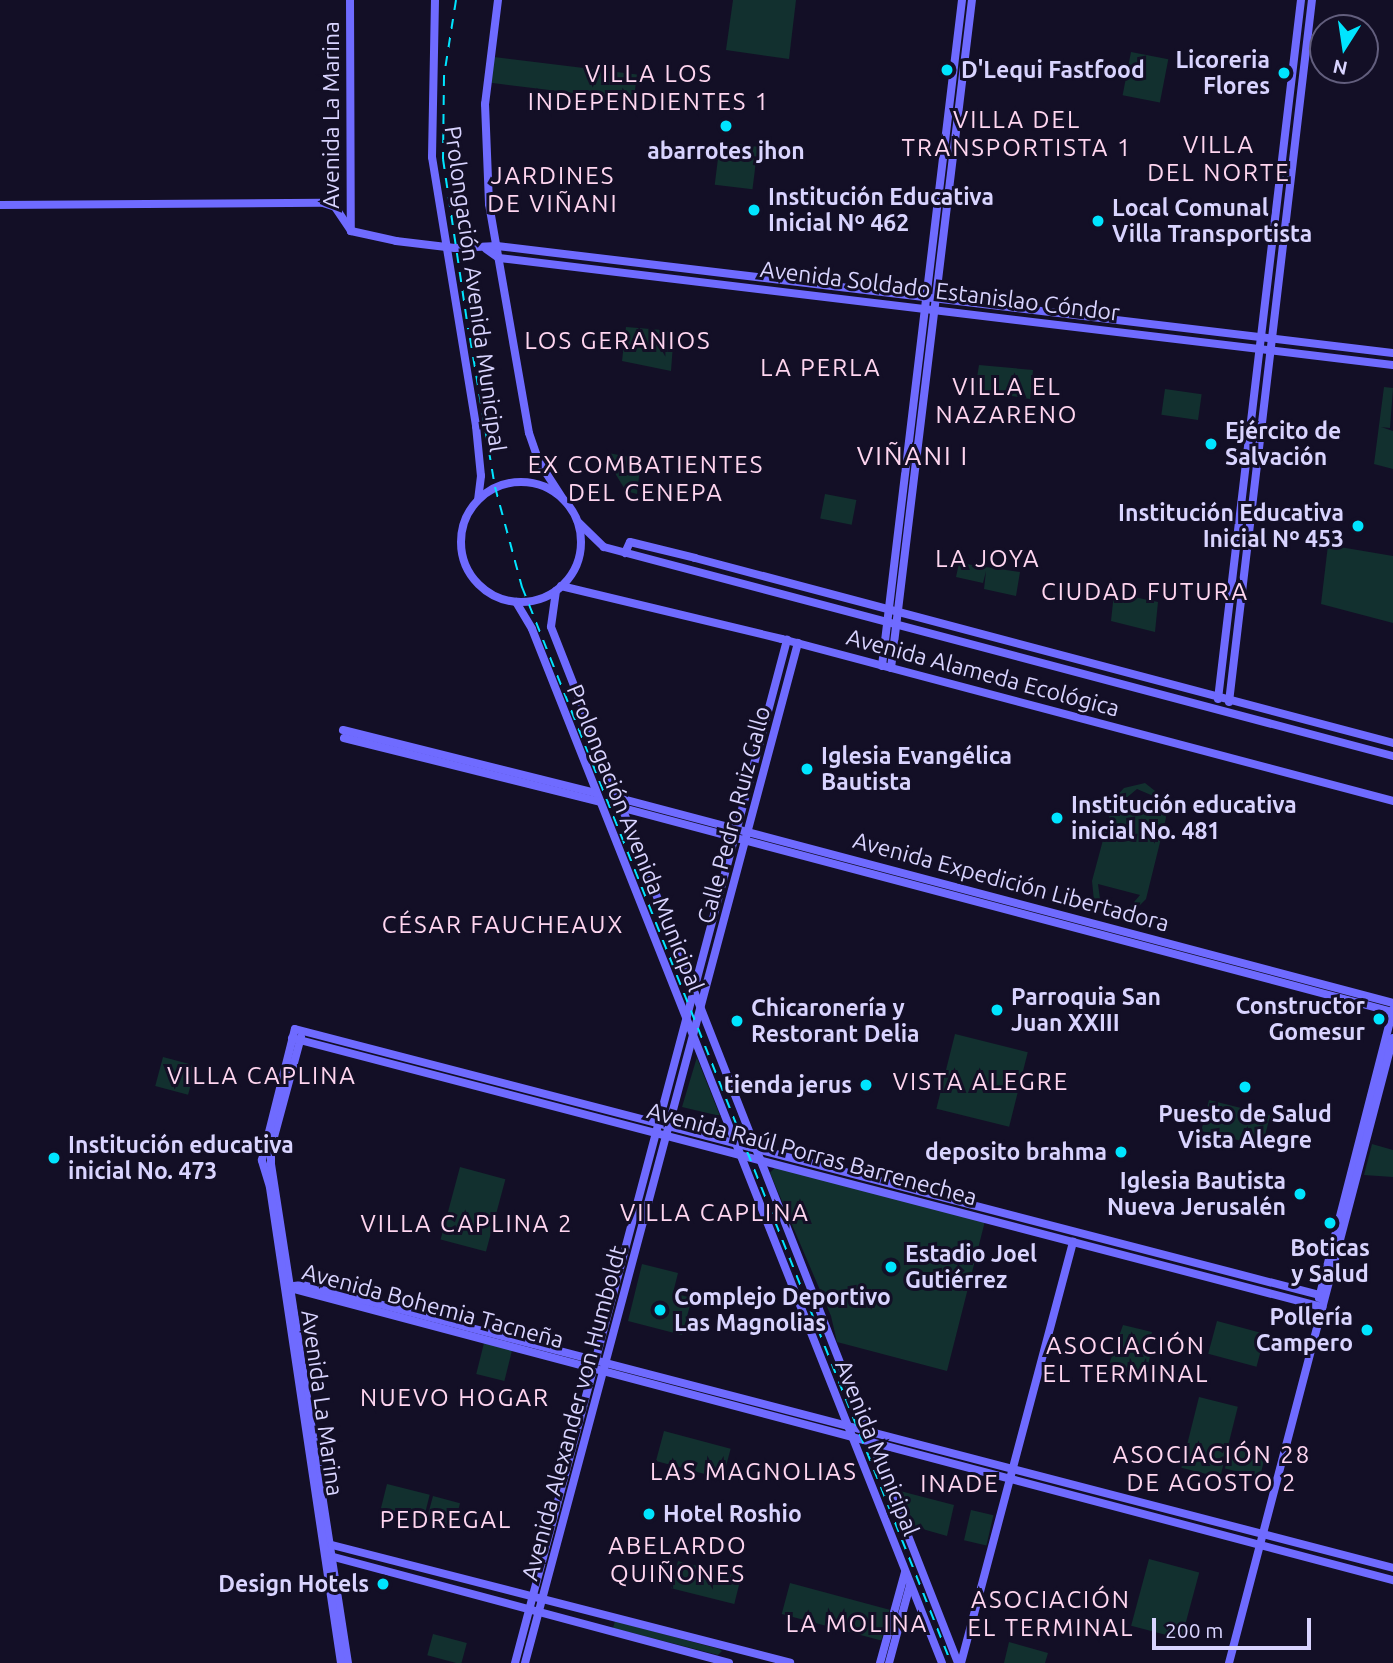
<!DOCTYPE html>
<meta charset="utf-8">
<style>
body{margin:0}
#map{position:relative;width:1393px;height:1663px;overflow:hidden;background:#130f26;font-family:Ubuntu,sans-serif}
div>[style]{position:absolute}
.green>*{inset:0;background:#12302f;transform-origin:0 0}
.secondary>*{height:8px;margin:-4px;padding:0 4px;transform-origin:4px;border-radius:4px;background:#6f6bff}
.secondary>.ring{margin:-4px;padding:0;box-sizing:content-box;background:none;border:8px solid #6f6bff;border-radius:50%}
.rail>*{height:2px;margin-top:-1px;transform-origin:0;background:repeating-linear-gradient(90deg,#00e5ff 0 10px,transparent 0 19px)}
.dots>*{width:19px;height:19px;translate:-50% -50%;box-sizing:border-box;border:4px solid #130f26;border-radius:50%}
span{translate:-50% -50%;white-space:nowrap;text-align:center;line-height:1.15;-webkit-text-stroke:6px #130f26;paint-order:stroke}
.poi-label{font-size:23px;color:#d9d4ff;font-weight:700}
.right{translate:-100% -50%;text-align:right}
.left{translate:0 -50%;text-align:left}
.street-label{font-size:23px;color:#d9d4ff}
.neighbourhood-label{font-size:24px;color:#ffd6f0;letter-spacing:2px}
.quarter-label{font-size:26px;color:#ffd6f0;letter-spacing:2px}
.north{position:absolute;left:1309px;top:14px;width:70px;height:70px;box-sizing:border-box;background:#130f26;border:2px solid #625e7d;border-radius:50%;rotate:192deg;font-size:19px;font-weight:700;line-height:28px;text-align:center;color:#d9d4ff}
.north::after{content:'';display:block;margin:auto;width:24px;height:32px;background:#00e5ff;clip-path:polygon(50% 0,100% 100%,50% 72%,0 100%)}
.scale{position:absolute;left:1152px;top:1618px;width:159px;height:32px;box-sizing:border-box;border:4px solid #d9d4ff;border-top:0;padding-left:9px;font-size:21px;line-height:24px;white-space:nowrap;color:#d9d4ff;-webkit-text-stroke:5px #130f26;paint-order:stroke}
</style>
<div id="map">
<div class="green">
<i style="clip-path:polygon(733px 0,796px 0,789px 59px,726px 50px)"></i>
<i style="left:1131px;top:52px;width:38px;height:44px;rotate:11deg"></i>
<i style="left:494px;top:57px;width:144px;height:26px;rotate:7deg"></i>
<i style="left:720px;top:142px;width:38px;height:43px;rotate:7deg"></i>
<i style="clip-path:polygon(626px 327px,674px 331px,671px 371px,622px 361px)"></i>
<i style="clip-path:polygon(979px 365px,1033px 370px,1030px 399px,975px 390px)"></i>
<i style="clip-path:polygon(1384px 387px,1393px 388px,1390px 428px,1381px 427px,1393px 431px,1393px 469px,1374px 464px)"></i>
<i style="left:1165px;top:389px;width:37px;height:26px;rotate:8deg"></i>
<i style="clip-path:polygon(608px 453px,641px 459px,637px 494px,626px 491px,605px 457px)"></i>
<i style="left:825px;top:494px;width:32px;height:25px;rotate:11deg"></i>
<i style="clip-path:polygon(1328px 545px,1393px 556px,1393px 623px,1321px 604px)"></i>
<i style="clip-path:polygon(959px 563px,1020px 572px,1016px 596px,984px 589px,986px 571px,983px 583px,956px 577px)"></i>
<i style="clip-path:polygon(1114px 593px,1158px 602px,1155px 632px,1111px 621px)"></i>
<i style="clip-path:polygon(evenodd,1145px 783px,1164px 798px,1166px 818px,1146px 899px,1131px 914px,1111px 915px,1094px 901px,1092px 881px,1114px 799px,1124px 788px,1145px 783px,1137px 789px,1158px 798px,1161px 815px,1119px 804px,1137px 789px,1145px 783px,1098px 884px,1140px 895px,1129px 908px,1114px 909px,1100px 899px,1098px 884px)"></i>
<i style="left:955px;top:1034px;width:75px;height:77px;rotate:14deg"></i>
<i style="left:163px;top:1057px;width:34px;height:30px;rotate:15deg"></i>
<i style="clip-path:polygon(697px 1057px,697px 1058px,720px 1116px,682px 1107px)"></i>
<i style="left:1209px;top:1100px;width:63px;height:32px;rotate:14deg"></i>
<i style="clip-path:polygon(1372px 1144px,1393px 1150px,1393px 1177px,1364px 1175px)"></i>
<i style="clip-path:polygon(776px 1166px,985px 1221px,947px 1371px,837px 1342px,831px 1316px,770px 1173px)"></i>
<i style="left:460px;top:1167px;width:47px;height:75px;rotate:15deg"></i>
<i style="clip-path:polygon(642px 1264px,678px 1273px,673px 1293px,692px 1298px,682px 1335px,628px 1321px)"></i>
<i style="left:1217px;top:1321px;width:50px;height:34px;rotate:15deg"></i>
<i style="clip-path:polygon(1123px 1325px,1152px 1332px,1147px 1351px,1141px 1350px,1151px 1353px,1144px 1380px,1107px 1370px)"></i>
<i style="left:484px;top:1343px;width:29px;height:32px;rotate:14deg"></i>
<i style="left:1199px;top:1397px;width:40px;height:73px;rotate:14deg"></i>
<i style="left:664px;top:1431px;width:69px;height:31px;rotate:15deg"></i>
<i style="left:1230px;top:1448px;width:36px;height:21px;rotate:14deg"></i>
<i style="left:387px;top:1484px;width:44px;height:25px;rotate:14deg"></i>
<i style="clip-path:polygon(900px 1491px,954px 1505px,947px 1536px,912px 1526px)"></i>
<i style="left:433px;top:1496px;width:28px;height:27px;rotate:15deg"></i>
<i style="left:971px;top:1510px;width:23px;height:31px;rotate:13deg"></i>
<i style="left:1149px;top:1559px;width:52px;height:69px;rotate:15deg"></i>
<i style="left:678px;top:1561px;width:65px;height:28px;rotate:14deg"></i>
<i style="left:790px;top:1583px;width:103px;height:32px;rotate:15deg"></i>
<i style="clip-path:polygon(615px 1621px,719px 1649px,722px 1651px,718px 1655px,613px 1628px)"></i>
<i style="left:433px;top:1634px;width:35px;height:22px;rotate:15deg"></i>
<i style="clip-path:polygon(1009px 1642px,1048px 1653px,1045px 1663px,1004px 1663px)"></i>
</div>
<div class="secondary">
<i style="left:350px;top:0;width:231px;rotate:89.8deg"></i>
<i style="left:435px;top:0;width:157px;rotate:91.1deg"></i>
<i style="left:432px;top:157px;width:273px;rotate:80.7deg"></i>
<i style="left:476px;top:426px;width:50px;rotate:84.3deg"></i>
<i style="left:481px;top:476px;width:23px;rotate:97deg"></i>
<i style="left:498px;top:0;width:105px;rotate:97.1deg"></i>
<i style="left:485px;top:104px;width:100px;rotate:87.7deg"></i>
<i style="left:489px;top:204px;width:232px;rotate:80.1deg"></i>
<i style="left:529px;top:433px;width:31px;rotate:71deg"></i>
<i style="left:539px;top:462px;width:44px;rotate:57deg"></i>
<i style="left:0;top:205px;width:323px;rotate:-0.4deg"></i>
<i style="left:323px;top:203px;width:13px;rotate:18deg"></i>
<i style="left:335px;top:207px;width:29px;rotate:56deg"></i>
<i style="left:351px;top:231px;width:46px;rotate:12.5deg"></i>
<i style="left:396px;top:241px;width:59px;rotate:6.8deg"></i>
<i style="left:455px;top:248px;width:42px;rotate:-2.7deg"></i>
<i style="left:497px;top:246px;width:902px;rotate:6.81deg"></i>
<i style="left:486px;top:249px;width:16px;rotate:35deg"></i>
<i style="left:499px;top:258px;width:900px;rotate:6.83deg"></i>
<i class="ring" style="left:461px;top:482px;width:112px;height:112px"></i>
<i style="left:578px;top:522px;width:36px;rotate:44deg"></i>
<i style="left:604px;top:547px;width:816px;rotate:14.84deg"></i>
<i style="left:625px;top:553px;width:12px;rotate:-66deg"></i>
<i style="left:630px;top:542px;width:67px;rotate:13.8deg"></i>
<i style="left:695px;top:558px;width:722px;rotate:14.84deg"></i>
<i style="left:561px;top:586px;width:227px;rotate:13.5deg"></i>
<i style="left:782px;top:639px;width:632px;rotate:14.85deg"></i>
<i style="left:556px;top:591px;width:36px;rotate:98deg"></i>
<i style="left:551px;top:627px;width:1113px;rotate:68.55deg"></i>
<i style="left:516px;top:602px;width:31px;rotate:59deg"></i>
<i style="left:532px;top:629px;width:1112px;rotate:68.37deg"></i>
<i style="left:882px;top:666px;width:671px;rotate:-83.15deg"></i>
<i style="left:891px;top:668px;width:673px;rotate:-83.09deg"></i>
<i style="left:1218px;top:699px;width:704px;rotate:-83.23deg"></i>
<i style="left:1229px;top:702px;width:707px;rotate:-83.26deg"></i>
<i style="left:343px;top:730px;width:261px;rotate:14deg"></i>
<i style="left:344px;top:738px;width:264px;rotate:14deg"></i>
<i style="left:619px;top:798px;width:801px;rotate:14.83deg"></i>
<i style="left:623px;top:808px;width:797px;rotate:14.84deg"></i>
<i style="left:301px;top:1037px;width:115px;rotate:105.1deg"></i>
<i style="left:271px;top:1148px;width:16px;rotate:90deg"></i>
<i style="left:271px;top:1164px;width:505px;rotate:81.23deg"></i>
<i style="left:292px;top:1038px;width:1065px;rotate:14.64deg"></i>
<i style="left:286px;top:1287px;width:1145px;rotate:14.83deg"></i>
<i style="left:286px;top:1287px;width:16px;rotate:-7deg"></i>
<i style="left:302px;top:1285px;width:79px;rotate:13.9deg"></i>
<i style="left:379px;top:1304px;width:1048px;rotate:14.59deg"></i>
<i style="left:1319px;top:1298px;width:298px;rotate:-75.6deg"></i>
<i style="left:332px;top:1545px;width:473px;rotate:14.4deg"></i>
<i style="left:330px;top:1556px;width:413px;rotate:15deg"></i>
<i style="left:341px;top:1663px;width:481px;rotate:-98.5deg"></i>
<i style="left:270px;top:1187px;width:28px;rotate:-107deg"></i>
<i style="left:262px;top:1160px;width:135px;rotate:-75.9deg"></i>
<i style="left:295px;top:1029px;width:1058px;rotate:14.56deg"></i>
<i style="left:515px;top:1663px;width:1059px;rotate:-75.11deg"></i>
<i style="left:525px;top:1663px;width:1056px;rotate:-75.02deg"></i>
<i style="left:880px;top:1663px;width:94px;rotate:-74.6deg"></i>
<i style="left:889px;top:1663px;width:81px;rotate:-74.9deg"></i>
<i style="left:961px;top:1663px;width:436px;rotate:-75.1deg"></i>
<i style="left:1229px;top:1663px;width:646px;rotate:-75.3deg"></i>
</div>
<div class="rail">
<i style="left:456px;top:0;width:77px;rotate:99deg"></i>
<i style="left:444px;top:76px;width:83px;rotate:90.7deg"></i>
<i style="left:443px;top:159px;width:172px;rotate:81.6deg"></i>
<i style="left:470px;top:338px;width:151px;rotate:80.5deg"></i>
<i style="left:495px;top:487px;width:104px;rotate:74.9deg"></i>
<i style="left:522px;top:587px;width:1158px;rotate:68.26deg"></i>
</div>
<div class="dots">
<i style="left:947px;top:70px;background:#00e5ff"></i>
<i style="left:1284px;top:73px;background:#00e5ff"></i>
<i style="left:726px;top:126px;background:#00e5ff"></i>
<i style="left:754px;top:210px;background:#00e5ff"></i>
<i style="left:1098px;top:221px;background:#00e5ff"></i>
<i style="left:1211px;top:444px;background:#00e5ff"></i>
<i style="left:1358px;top:526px;background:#00e5ff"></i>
<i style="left:807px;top:769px;background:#00e5ff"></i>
<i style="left:1057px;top:818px;background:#00e5ff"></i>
<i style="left:997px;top:1010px;background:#00e5ff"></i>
<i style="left:1379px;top:1019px;background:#00e5ff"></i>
<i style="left:737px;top:1021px;background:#00e5ff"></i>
<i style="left:866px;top:1085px;background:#00e5ff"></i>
<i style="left:1245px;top:1087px;background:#00e5ff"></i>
<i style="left:1121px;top:1152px;background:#00e5ff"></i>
<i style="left:54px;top:1158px;background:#00e5ff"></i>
<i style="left:1300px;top:1194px;background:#00e5ff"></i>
<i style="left:1330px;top:1223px;background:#00e5ff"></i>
<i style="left:891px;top:1267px;background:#00e5ff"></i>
<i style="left:660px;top:1310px;background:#00e5ff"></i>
<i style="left:1367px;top:1330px;background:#00e5ff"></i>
<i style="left:649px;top:1514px;background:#00e5ff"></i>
<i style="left:383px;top:1584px;background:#00e5ff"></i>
</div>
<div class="poi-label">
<span class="right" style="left:1270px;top:73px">Licoreria<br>Flores</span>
<span class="left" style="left:961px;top:70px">D'Lequi Fastfood</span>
<span style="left:726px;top:151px">abarrotes jhon</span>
<span class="left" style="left:768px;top:210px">Institución Educativa<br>Inicial Nº 462</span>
<span class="left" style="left:1112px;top:221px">Local Comunal<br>Villa Transportista</span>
<span class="left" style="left:1225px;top:444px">Ejército de<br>Salvación</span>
<span class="right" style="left:1344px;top:526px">Institución Educativa<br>Inicial Nº 453</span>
<span class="left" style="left:821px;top:769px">Iglesia Evangélica<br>Bautista</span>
<span class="left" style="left:1071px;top:818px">Institución educativa<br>inicial No. 481</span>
<span class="left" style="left:1011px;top:1010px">Parroquia San<br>Juan XXIII</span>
<span class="right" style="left:1365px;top:1019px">Constructor<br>Gomesur</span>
<span class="left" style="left:751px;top:1021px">Chicaronería y<br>Restorant Delia</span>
<span class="right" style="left:852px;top:1085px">tienda jerus</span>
<span style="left:1245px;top:1127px">Puesto de Salud<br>Vista Alegre</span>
<span class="left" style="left:68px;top:1158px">Institución educativa<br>inicial No. 473</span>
<span class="right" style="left:1107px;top:1152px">deposito brahma</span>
<span class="right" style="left:1286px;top:1194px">Iglesia Bautista<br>Nueva Jerusalén</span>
<span style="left:1330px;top:1261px">Boticas<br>y Salud</span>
<span class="left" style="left:905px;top:1267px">Estadio Joel<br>Gutiérrez</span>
<span class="left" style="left:674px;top:1310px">Complejo Deportivo<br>Las Magnolias</span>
<span class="right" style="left:1353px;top:1330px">Pollería<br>Campero</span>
<span class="left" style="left:663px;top:1514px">Hotel Roshio</span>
<span class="right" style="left:369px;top:1584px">Design Hotels</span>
</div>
<div class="street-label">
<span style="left:331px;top:115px;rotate:-90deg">Avenida La Marina</span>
<span style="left:475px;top:289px;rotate:82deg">Prolongación Avenida Municipal</span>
<span style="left:940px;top:291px;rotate:7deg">Avenida Soldado Estanislao Cóndor</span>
<span style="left:983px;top:673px;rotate:15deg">Avenida Alameda Ecológica</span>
<span style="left:734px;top:815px;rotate:-75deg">Calle Pedro Ruiz Gallo</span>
<span style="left:635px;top:838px;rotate:68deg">Prolongación Avenida Municipal</span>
<span style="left:1011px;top:882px;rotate:15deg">Avenida Expedición Libertadora</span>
<span style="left:812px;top:1154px;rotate:15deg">Avenida Raúl Porras Barrenechea</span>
<span style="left:433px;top:1306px;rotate:15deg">Avenida Bohemia Tacneña</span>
<span style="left:322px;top:1403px;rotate:82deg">Avenida La Marina</span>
<span style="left:574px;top:1413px;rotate:-75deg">Avenida Alexander von Humboldt</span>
<span style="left:877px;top:1448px;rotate:68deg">Avenida Municipal</span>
</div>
<div class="neighbourhood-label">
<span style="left:649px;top:88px">VILLA LOS<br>INDEPENDIENTES 1</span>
<span style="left:1017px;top:134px">VILLA DEL<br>TRANSPORTISTA 1</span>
<span style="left:1219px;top:159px">VILLA<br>DEL NORTE</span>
<span style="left:553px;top:190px">JARDINES<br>DE VIÑANI</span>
<span style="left:618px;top:341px">LOS GERANIOS</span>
<span style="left:821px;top:368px">LA PERLA</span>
<span style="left:1007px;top:401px">VILLA EL<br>NAZARENO</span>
<span style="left:646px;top:479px">EX COMBATIENTES<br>DEL CENEPA</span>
<span style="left:988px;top:559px">LA JOYA</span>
<span style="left:1145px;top:592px">CIUDAD FUTURA</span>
<span style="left:503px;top:925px">CÉSAR FAUCHEAUX</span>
<span style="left:262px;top:1076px">VILLA CAPLINA</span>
<span style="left:981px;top:1082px">VISTA ALEGRE</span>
<span style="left:715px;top:1213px">VILLA CAPLINA</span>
<span style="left:467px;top:1224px">VILLA CAPLINA 2</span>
<span style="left:1126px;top:1360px">ASOCIACIÓN<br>EL TERMINAL</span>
<span style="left:455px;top:1398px">NUEVO HOGAR</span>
<span style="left:1212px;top:1469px">ASOCIACIÓN 28<br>DE AGOSTO 2</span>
<span style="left:754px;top:1472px">LAS MAGNOLIAS</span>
<span style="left:960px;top:1484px">INADE</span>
<span style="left:446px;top:1520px">PEDREGAL</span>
<span style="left:678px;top:1560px">ABELARDO<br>QUIÑONES</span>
<span style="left:1051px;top:1614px">ASOCIACIÓN<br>EL TERMINAL</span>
<span style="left:857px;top:1624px">LA MOLINA</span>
</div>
<div class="quarter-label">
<span style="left:913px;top:456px">VIÑANI I</span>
</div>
<div class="north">N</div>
<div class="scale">200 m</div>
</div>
